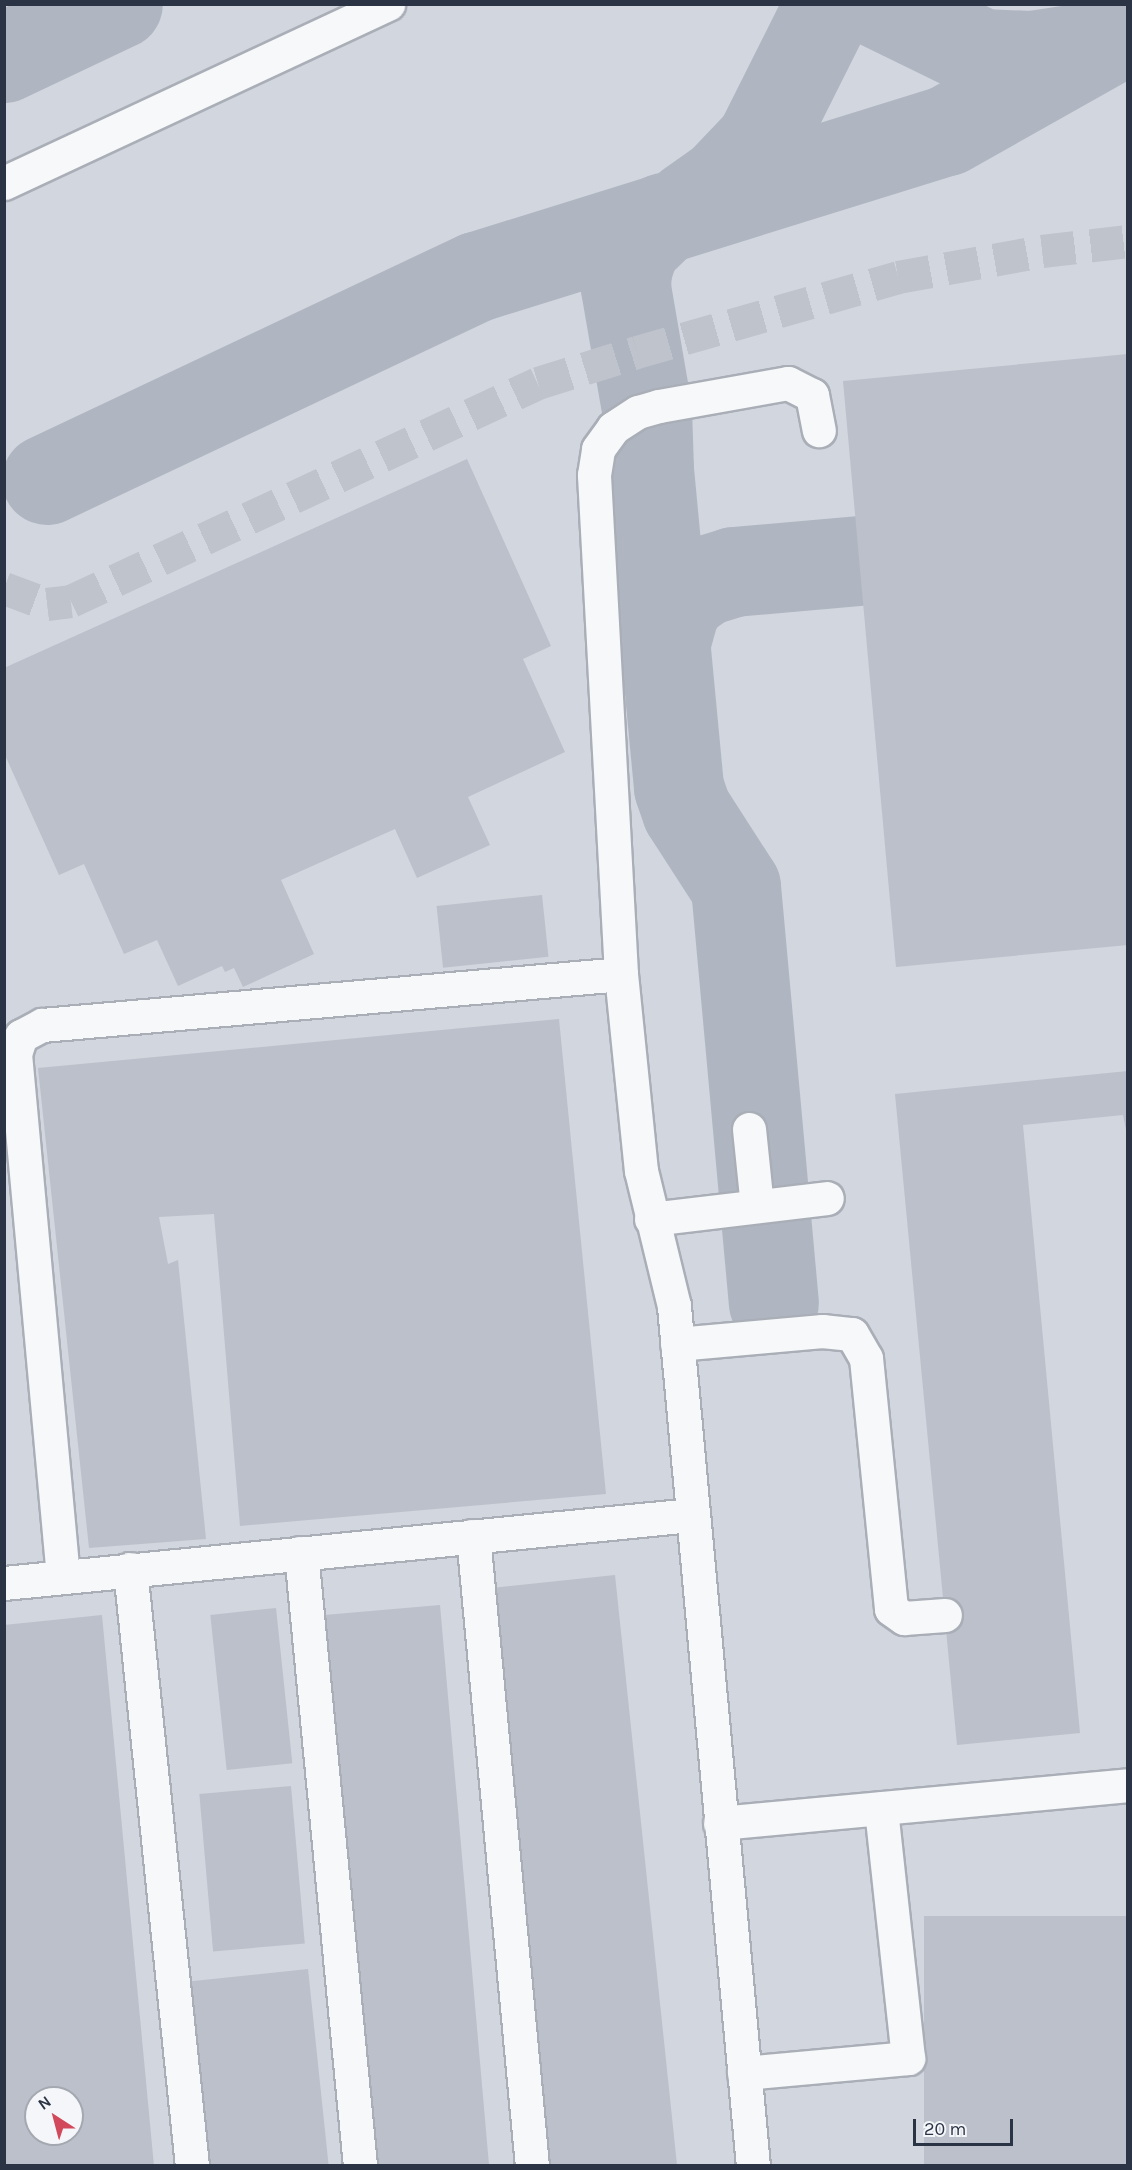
<!DOCTYPE html>
<style>
body{margin:0}
#map{position:relative;width:1132px;height:2170px;overflow:hidden;background:#e4e7ec;font-family:Karla,sans-serif}
div>[style]{position:absolute}
.built>*{inset:0;background:#d2d6de}
.taxiway>*{height:90px;margin:-45px;padding:0 45px;transform-origin:45px;border-radius:45px;background:#b0b6c1}
.building>*{inset:0;background:#bbc0ca;transform-origin:0 0}
.minor-tunnel>*{height:33px;margin-top:-16.5px;transform-origin:0;background:repeating-linear-gradient(90deg,#bfc3cb 0 33px,transparent 0 49px)}
.roads{filter:drop-shadow(2px 0 #a9aeb7) drop-shadow(-2px 0 #a9aeb7) drop-shadow(0 2px #a9aeb7) drop-shadow(0 -2px #a9aeb7)}
.minor>*{height:33px;margin:-16.5px;padding:0 16.5px;transform-origin:16.5px;border-radius:16.5px;background:#f7f8fa}
span{translate:-50% -50%;white-space:nowrap;text-align:center;line-height:1.15;-webkit-text-stroke:4.5px #f4f6f9;paint-order:stroke}
.frame{position:absolute;inset:0;border:6px solid #2b3445;pointer-events:none}
.north{position:absolute;left:24px;top:2086px;width:60px;height:60px;box-sizing:border-box;background:#f4f6f9;border:2px solid #a4a8b1;border-radius:50%;rotate:324deg;font-size:16px;font-weight:700;line-height:24px;text-align:center;color:#2b3445}
.north::after{content:'';display:block;margin:auto;width:21px;height:27px;background:#d1495b;clip-path:polygon(50% 0,100% 100%,50% 72%,0 100%)}
.scale{position:absolute;left:913px;top:2119px;width:100px;height:27px;box-sizing:border-box;border:3px solid #2b3445;border-top:0;padding-left:8px;font-size:18px;line-height:21px;white-space:nowrap;color:#2b3445;-webkit-text-stroke:4px #f4f6f9;paint-order:stroke}
</style>
<div id="map">
<div class="built">
<i style="clip-path:polygon(evenodd,5px 5px,1127px 5px,1127px 2165px,5px 2166px,5px 5px,36px 2098px,72px 2098px,72px 2134px,36px 2134px,36px 2098px)"></i>
</div>
<div class="taxiway">
<i style="left:880px;top:4px;width:114px;rotate:26.1deg"></i>
<i style="left:982px;top:54px;width:50px;rotate:2.3deg"></i>
<i style="left:1032px;top:56px;width:60px;rotate:-8.7deg"></i>
<i style="left:4px;top:58px;width:126px;rotate:-25.3deg"></i>
<i style="left:688px;top:207px;width:42px;rotate:-35.2deg"></i>
<i style="left:722px;top:183px;width:57px;rotate:-46.4deg"></i>
<i style="left:761px;top:142px;width:154px;rotate:-63.4deg"></i>
<i style="left:664px;top:218px;width:40px;rotate:136deg"></i>
<i style="left:635px;top:246px;width:25px;rotate:108deg"></i>
<i style="left:627px;top:270px;width:18px;rotate:93deg"></i>
<i style="left:626px;top:288px;width:123px;rotate:80.2deg"></i>
<i style="left:647px;top:409px;width:61px;rotate:88.1deg"></i>
<i style="left:649px;top:470px;width:319px;rotate:84.6deg"></i>
<i style="left:679px;top:788px;width:24px;rotate:71deg"></i>
<i style="left:687px;top:811px;width:90px;rotate:57.2deg"></i>
<i style="left:736px;top:887px;width:418px;rotate:84.8deg"></i>
<i style="left:47px;top:480px;width:476px;rotate:-25.3deg"></i>
<i style="left:477px;top:277px;width:492px;rotate:-17.3deg"></i>
<i style="left:947px;top:131px;width:208px;rotate:-29.4deg"></i>
<i style="left:664px;top:649px;width:41px;rotate:-74.6deg"></i>
<i style="left:675px;top:609px;width:17px;rotate:-54deg"></i>
<i style="left:685px;top:595px;width:24px;rotate:-35deg"></i>
<i style="left:705px;top:581px;width:30px;rotate:-17deg"></i>
<i style="left:734px;top:572px;width:126px;rotate:-5deg"></i>
</div>
<div class="building">
<i style="clip-path:polygon(1128px 354px,1128px 945px,896px 967px,843px 381px)"></i>
<i style="clip-path:polygon(467px 459px,551px 646px,523px 659px,565px 752px,468px 797px,490px 845px,417px 878px,395px 829px,281px 880px,314px 954px,243px 987px,234px 968px,225px 972px,222px 966px,178px 986px,157px 940px,124px 954px,84px 864px,59px 875px,4px 753px,4px 668px)"></i>
<i style="left:542px;top:895px;width:62px;height:106px;rotate:84deg"></i>
<i style="clip-path:polygon(559px 1019px,606px 1494px,240px 1526px,214px 1214px,159px 1217px,168px 1264px,178px 1260px,206px 1539px,89px 1548px,38px 1068px)"></i>
<i style="clip-path:polygon(1128px 1071px,1128px 1140px,1123px 1115px,1023px 1125px,1080px 1733px,957px 1745px,895px 1094px)"></i>
<i style="left:615px;top:1575px;width:594px;height:126px;rotate:84deg"></i>
<i style="left:440px;top:1605px;width:563px;height:119px;rotate:85deg"></i>
<i style="left:276px;top:1608px;width:156px;height:66px;rotate:84deg"></i>
<i style="clip-path:polygon(evenodd,102px 1615px,154px 2166px,4px 2166px,4px 1625px,102px 1615px,36px 2098px,72px 2098px,72px 2134px,36px 2134px,36px 2098px)"></i>
<i style="left:291px;top:1786px;width:158px;height:92px;rotate:85deg"></i>
<i style="left:1128px;top:1916px;width:250px;height:204px;rotate:90deg"></i>
<i style="left:308px;top:1969px;width:198px;height:120px;rotate:84deg"></i>
</div>
<div class="minor-tunnel">
<i style="left:4px;top:588px;width:46px;rotate:20.4deg"></i>
<i style="left:47px;top:604px;width:24px;rotate:-7deg"></i>
<i style="left:71px;top:601px;width:515px;rotate:-25.02deg"></i>
<i style="left:538px;top:383px;width:104px;rotate:-17.4deg"></i>
<i style="left:637px;top:352px;width:272px;rotate:-16deg"></i>
<i style="left:898px;top:277px;width:146px;rotate:-10.2deg"></i>
<i style="left:1042px;top:251px;width:87px;rotate:-6.6deg"></i>
</div>
<div class="roads">
<div class="minor">
<i style="left:4px;top:183px;width:424px;rotate:-25deg"></i>
<i style="left:749px;top:1129px;width:77px;rotate:84.1deg"></i>
<i style="left:651px;top:1219px;width:177px;rotate:-6.8deg"></i>
<i style="left:677px;top:1344px;width:146px;rotate:-5.1deg"></i>
<i style="left:822px;top:1331px;width:30px;rotate:6deg"></i>
<i style="left:852px;top:1334px;width:28px;rotate:60deg"></i>
<i style="left:866px;top:1358px;width:252px;rotate:84.3deg"></i>
<i style="left:891px;top:1609px;width:16px;rotate:35deg"></i>
<i style="left:904px;top:1618px;width:41px;rotate:-4.2deg"></i>
<i style="left:473px;top:1536px;width:633px;rotate:84.65deg"></i>
<i style="left:301px;top:1553px;width:616px;rotate:84.5deg"></i>
<i style="left:130px;top:1569px;width:600px;rotate:84.07deg"></i>
<i style="left:63px;top:1577px;width:525px;rotate:-95.24deg"></i>
<i style="left:15px;top:1054px;width:19px;rotate:-72deg"></i>
<i style="left:21px;top:1036px;width:24px;rotate:-28deg"></i>
<i style="left:42px;top:1025px;width:581px;rotate:-5.03deg"></i>
<i style="left:4px;top:1583px;width:690px;rotate:-5.65deg"></i>
<i style="left:720px;top:1823px;width:410px;rotate:-5.3deg"></i>
<i style="left:744px;top:2073px;width:165px;rotate:-5.2deg"></i>
<i style="left:908px;top:2058px;width:251px;rotate:-96.2deg"></i>
<i style="left:753px;top:2166px;width:864px;rotate:-95.25deg"></i>
<i style="left:674px;top:1306px;width:139px;rotate:-103.7deg"></i>
<i style="left:641px;top:1171px;width:198px;rotate:-95.8deg"></i>
<i style="left:621px;top:974px;width:500px;rotate:-93.1deg"></i>
<i style="left:594px;top:475px;width:26px;rotate:-81deg"></i>
<i style="left:598px;top:449px;width:26px;rotate:-54deg"></i>
<i style="left:613px;top:428px;width:30px;rotate:-33deg"></i>
<i style="left:638px;top:412px;width:22px;rotate:-16deg"></i>
<i style="left:659px;top:406px;width:131px;rotate:-10.1deg"></i>
<i style="left:788px;top:383px;width:27px;rotate:27deg"></i>
<i style="left:812px;top:395px;width:36px;rotate:79deg"></i>
</div>
</div>
<div class="frame"></div>
<div class="north">N</div>
<div class="scale">20 m</div>
</div>
